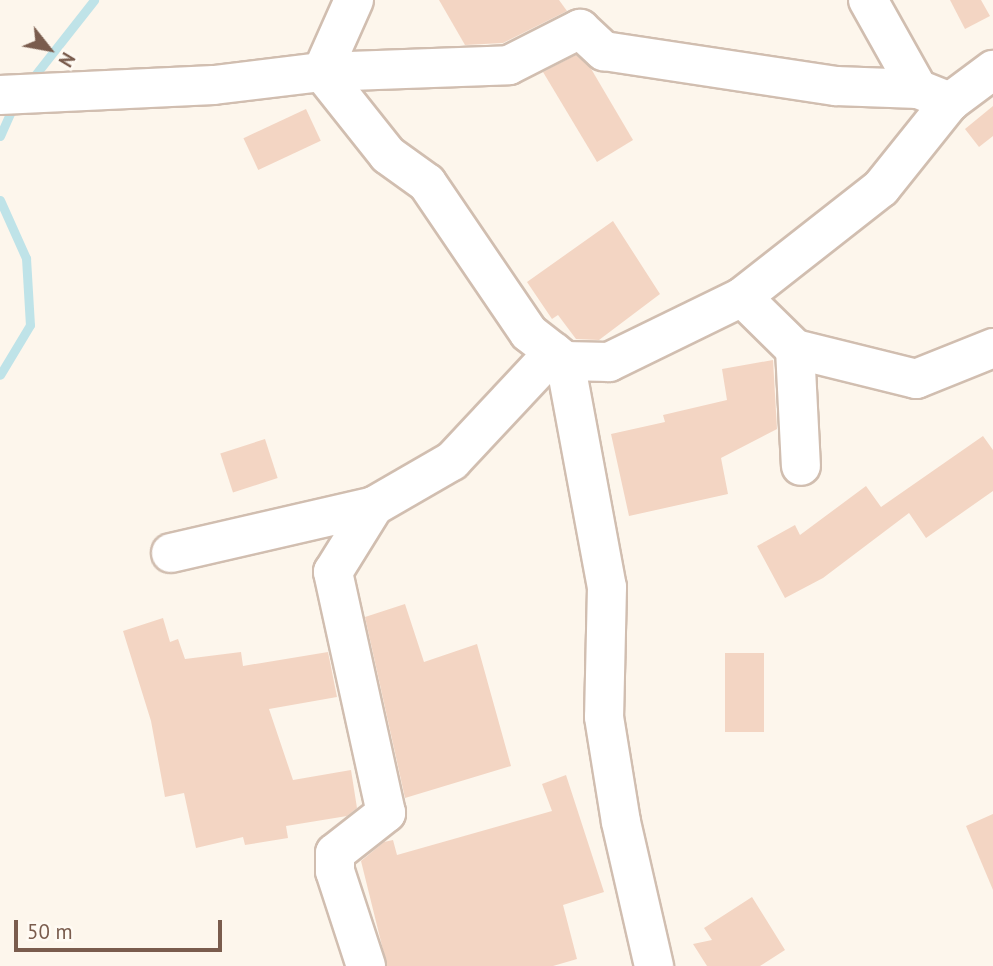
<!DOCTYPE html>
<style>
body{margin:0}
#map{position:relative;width:993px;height:966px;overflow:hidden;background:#fdf6ec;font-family:"PT Sans",sans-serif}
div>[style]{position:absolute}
.stream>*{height:9px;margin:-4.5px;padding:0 4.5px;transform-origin:4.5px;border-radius:4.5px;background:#bfe3e8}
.building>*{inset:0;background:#f3d5c3;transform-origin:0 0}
.roads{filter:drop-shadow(2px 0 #d1beb0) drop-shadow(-2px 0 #d1beb0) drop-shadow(0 2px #d1beb0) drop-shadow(0 -2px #d1beb0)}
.minor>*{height:38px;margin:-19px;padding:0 19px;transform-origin:19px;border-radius:19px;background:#fff}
span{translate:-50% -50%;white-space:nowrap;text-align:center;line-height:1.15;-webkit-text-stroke:5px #fffaf3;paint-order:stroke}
.north{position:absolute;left:14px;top:14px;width:70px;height:70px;-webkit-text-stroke:5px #fffaf3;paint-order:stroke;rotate:121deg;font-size:19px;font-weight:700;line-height:28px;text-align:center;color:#7a5c4d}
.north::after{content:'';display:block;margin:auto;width:24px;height:32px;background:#7a5c4d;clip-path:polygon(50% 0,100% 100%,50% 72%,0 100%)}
.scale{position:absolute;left:14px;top:920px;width:208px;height:32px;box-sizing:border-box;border:4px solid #7a5c4d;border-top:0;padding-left:9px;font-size:21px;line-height:24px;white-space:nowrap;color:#7a5c4d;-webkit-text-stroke:5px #fffaf3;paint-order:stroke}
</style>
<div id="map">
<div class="stream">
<i style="left:28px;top:84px;width:107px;rotate:-51.8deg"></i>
<i style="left:0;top:136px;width:35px;rotate:-66deg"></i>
<i style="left:0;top:200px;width:64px;rotate:65.9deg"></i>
<i style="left:26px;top:258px;width:67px;rotate:86.6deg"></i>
<i style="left:30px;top:325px;width:58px;rotate:121deg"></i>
</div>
<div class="building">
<i style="clip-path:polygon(439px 0,559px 0,567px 11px,503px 43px,465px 45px)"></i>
<i style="clip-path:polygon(950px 0,981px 0,990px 16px,965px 29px)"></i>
<i style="clip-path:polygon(576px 55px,590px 67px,633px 140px,597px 162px,543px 72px)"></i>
<i style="clip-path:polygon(993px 106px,993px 136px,979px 147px,965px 129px)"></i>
<i style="left:306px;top:109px;width:35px;height:69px;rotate:65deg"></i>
<i style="clip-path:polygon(613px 221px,660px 294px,599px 340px,576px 339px,558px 315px,552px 319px,527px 282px)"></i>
<i style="clip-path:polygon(773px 360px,777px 429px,721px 458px,728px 494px,629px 516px,611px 434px,665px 422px,663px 415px,727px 400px,722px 369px)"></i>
<i style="clip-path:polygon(983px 436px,993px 450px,993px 491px,926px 538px,909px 513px,823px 578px,785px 598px,757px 546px,795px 525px,800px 535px,866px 486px,881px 507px)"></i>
<i style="left:265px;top:439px;width:41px;height:47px;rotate:72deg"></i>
<i style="clip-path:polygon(405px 604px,424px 662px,477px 644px,511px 766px,405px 798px,365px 617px)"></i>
<i style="clip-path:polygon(163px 618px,170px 642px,178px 639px,185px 659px,241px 652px,243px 666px,328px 652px,337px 697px,269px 709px,293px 780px,351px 770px,357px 808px,347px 816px,286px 826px,288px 838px,245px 845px,243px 837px,196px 848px,184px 793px,165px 797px,151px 721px,123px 631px)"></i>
<i style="left:764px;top:653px;width:79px;height:39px;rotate:90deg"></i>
<i style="clip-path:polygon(566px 775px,604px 892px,563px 905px,577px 959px,553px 966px,387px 966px,361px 861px,384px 842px,393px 840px,397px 855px,552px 811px,542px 784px)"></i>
<i style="clip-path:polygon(993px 814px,993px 890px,966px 826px)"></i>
<i style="clip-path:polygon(752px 897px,785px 950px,760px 966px,707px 966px,693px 944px,712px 940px,704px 928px)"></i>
</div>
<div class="roads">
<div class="minor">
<i style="left:354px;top:0;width:79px;rotate:114deg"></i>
<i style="left:322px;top:72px;width:187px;rotate:-2.1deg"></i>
<i style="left:509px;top:65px;width:80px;rotate:-26.9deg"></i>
<i style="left:580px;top:29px;width:33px;rotate:43deg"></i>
<i style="left:604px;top:51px;width:235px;rotate:8.6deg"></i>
<i style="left:836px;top:86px;width:82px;rotate:2.1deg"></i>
<i style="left:918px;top:89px;width:35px;rotate:22deg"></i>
<i style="left:868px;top:0;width:102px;rotate:60.7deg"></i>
<i style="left:0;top:95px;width:214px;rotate:-2.7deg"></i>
<i style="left:214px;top:85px;width:109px;rotate:-6.9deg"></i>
<i style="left:322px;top:72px;width:106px;rotate:51.5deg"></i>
<i style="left:388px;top:155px;width:48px;rotate:35.7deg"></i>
<i style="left:427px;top:183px;width:181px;rotate:55.8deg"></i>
<i style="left:529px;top:333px;width:46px;rotate:37.9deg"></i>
<i style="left:565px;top:361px;width:44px;rotate:1.3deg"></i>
<i style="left:609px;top:362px;width:148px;rotate:-26deg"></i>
<i style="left:742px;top:297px;width:177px;rotate:-38.1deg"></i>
<i style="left:881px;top:188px;width:110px;rotate:-51.3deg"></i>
<i style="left:950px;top:102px;width:54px;rotate:-36.7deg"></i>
<i style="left:742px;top:297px;width:74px;rotate:44.5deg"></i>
<i style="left:795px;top:349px;width:117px;rotate:87.1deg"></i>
<i style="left:795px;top:349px;width:125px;rotate:13.9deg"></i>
<i style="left:916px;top:379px;width:83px;rotate:-21.9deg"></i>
<i style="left:565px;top:361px;width:230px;rotate:79.5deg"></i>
<i style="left:607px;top:587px;width:130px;rotate:91.3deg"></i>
<i style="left:604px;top:717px;width:106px;rotate:80.8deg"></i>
<i style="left:621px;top:822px;width:148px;rotate:77.1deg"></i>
<i style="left:171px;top:553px;width:208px;rotate:-13deg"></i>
<i style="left:366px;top:966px;width:100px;rotate:-108.1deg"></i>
<i style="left:335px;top:871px;width:18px;rotate:-90deg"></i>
<i style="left:335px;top:853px;width:65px;rotate:-38.1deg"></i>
<i style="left:386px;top:813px;width:247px;rotate:-102.4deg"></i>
<i style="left:333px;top:572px;width:78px;rotate:-58.2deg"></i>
<i style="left:374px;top:506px;width:90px;rotate:-30deg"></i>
<i style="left:452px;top:461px;width:149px;rotate:-46.9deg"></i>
</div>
</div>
<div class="north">N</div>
<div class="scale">50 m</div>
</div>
